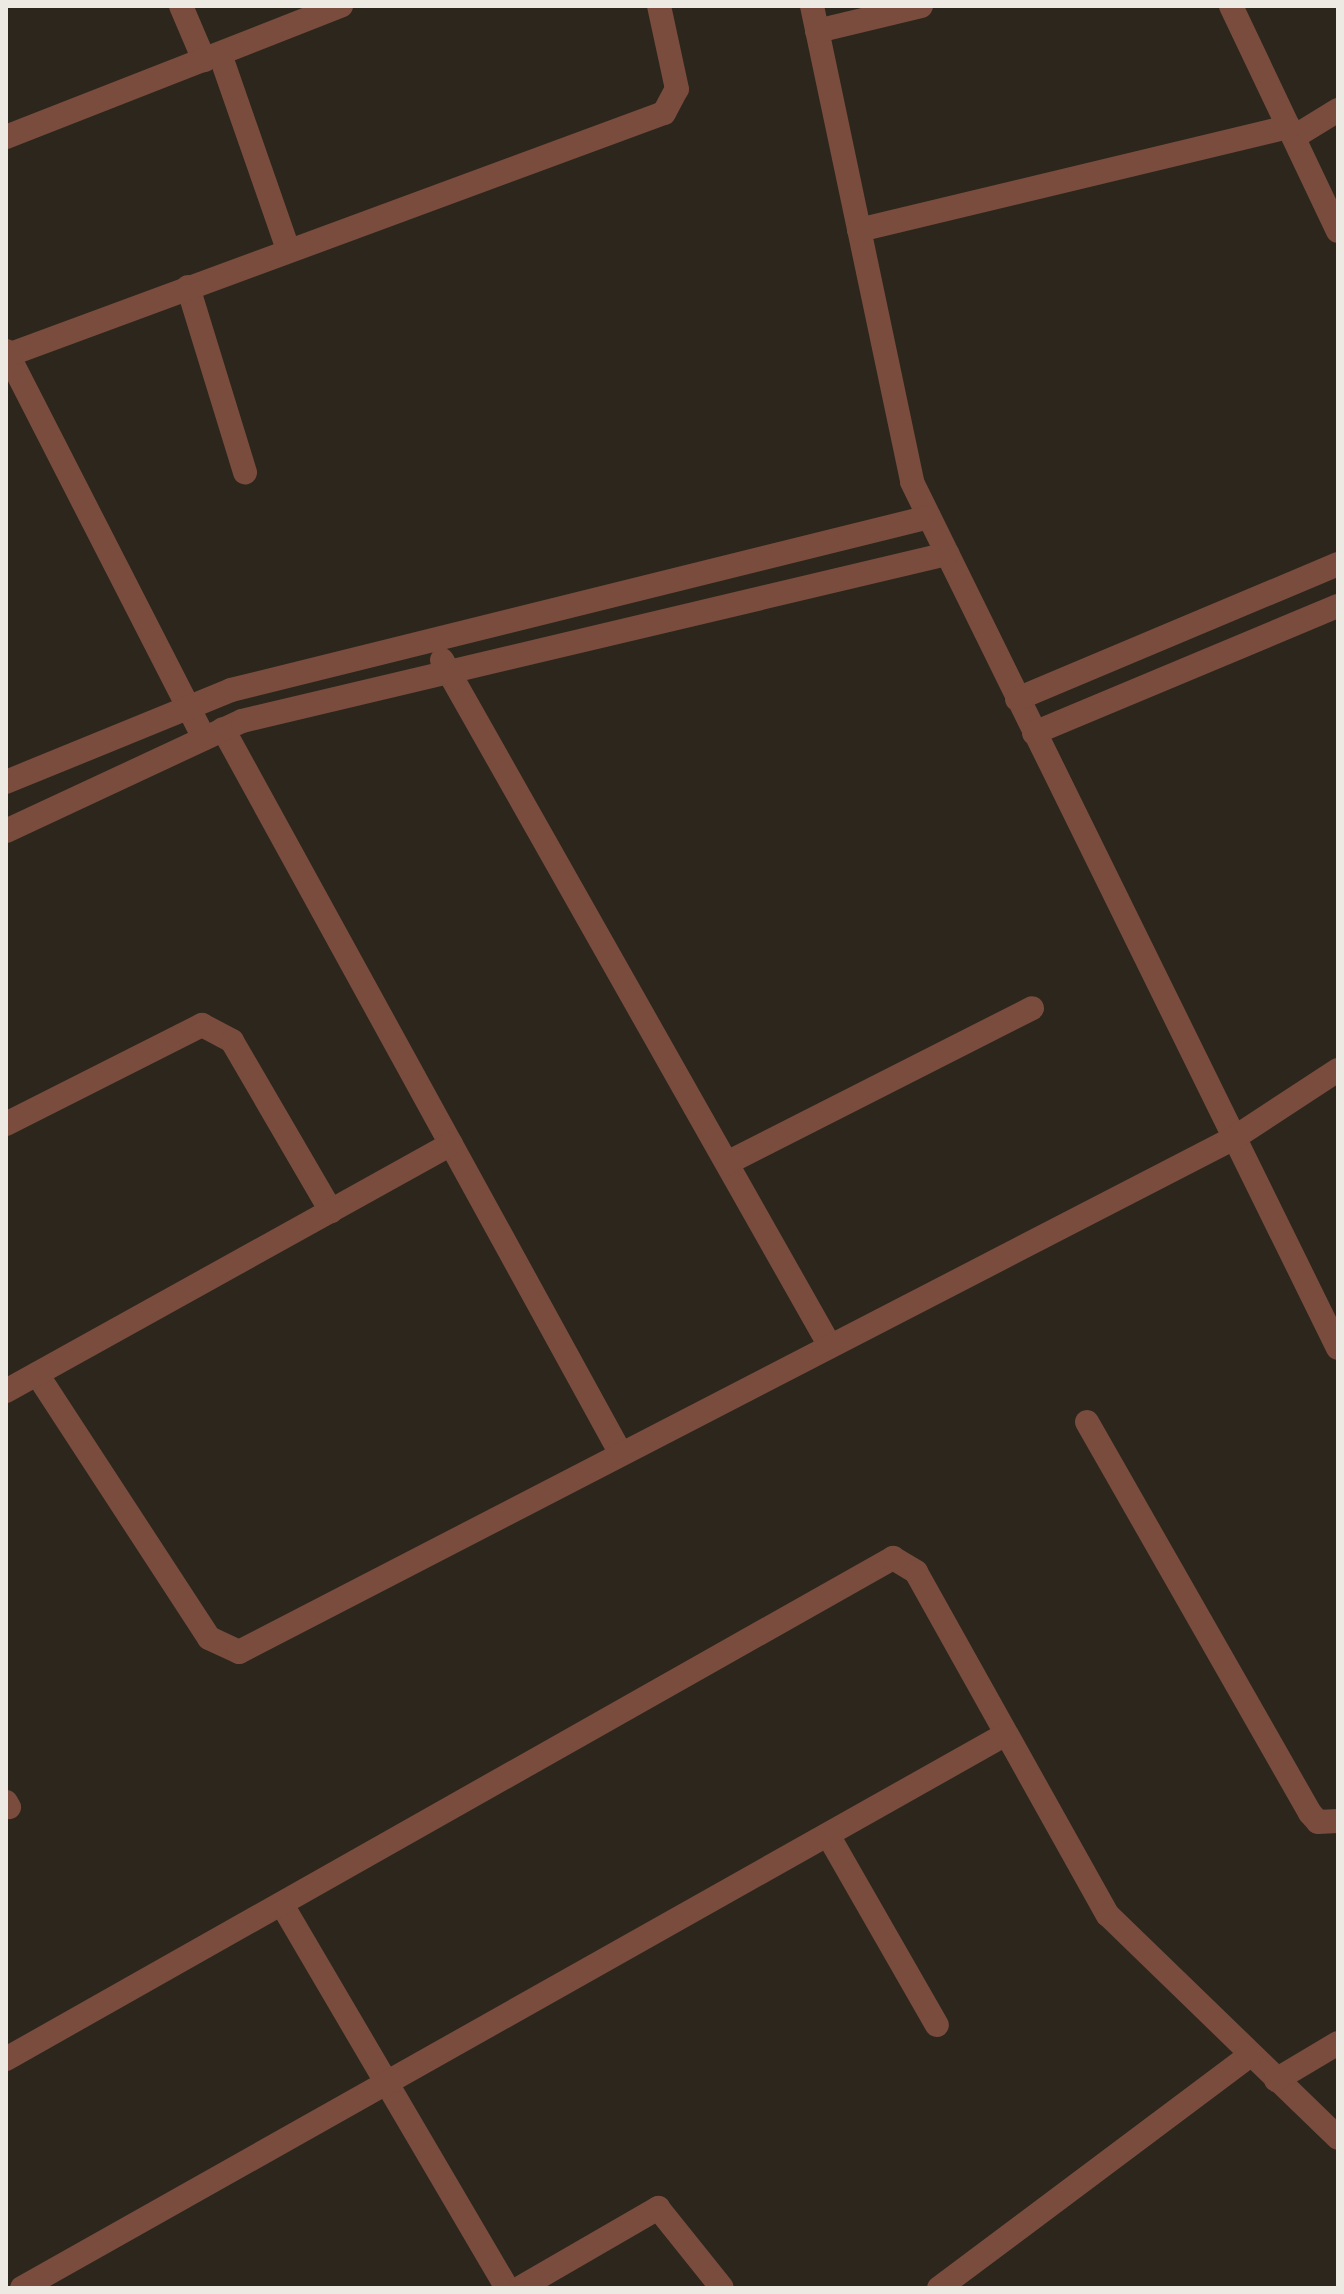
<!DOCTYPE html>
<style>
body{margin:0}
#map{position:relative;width:1344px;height:2294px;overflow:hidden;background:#2c261c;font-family:"Archivo Narrow",sans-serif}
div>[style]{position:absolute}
.street>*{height:24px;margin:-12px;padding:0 12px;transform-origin:12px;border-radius:12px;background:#794c3d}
span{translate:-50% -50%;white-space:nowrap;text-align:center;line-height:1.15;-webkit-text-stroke:6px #12100b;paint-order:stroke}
.frame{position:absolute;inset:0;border:8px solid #ede9e3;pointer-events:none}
</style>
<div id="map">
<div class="street">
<i style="left:181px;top:6px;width:59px;rotate:66.9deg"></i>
<i style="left:812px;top:6px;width:486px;rotate:78.1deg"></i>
<i style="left:912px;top:482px;width:965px;rotate:63.81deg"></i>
<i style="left:1231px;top:6px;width:249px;rotate:64.6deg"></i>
<i style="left:817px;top:31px;width:107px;rotate:-13.5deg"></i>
<i style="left:220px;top:54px;width:207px;rotate:70.8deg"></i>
<i style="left:6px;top:137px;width:360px;rotate:-21.4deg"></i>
<i style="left:1294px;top:137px;width:52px;rotate:-31.5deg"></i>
<i style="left:859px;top:230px;width:442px;rotate:-13.5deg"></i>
<i style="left:188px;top:287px;width:194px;rotate:72.9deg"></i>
<i style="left:6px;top:351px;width:435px;rotate:62.9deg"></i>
<i style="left:8px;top:355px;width:699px;rotate:-20.25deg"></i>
<i style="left:664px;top:113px;width:27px;rotate:-62deg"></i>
<i style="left:677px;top:89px;width:85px;rotate:-102.2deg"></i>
<i style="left:442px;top:660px;width:788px;rotate:60.51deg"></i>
<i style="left:1017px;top:699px;width:348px;rotate:-22.8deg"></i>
<i style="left:223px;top:729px;width:827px;rotate:61.23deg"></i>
<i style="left:1034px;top:733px;width:329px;rotate:-22.7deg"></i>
<i style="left:6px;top:782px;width:243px;rotate:-22.2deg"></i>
<i style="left:231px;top:690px;width:719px;rotate:-13.92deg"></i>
<i style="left:6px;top:831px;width:260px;rotate:-25deg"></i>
<i style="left:242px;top:721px;width:725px;rotate:-13.33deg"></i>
<i style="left:6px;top:1124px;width:220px;rotate:-26.8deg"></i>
<i style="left:202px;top:1025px;width:34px;rotate:28deg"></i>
<i style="left:232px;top:1041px;width:197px;rotate:59.8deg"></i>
<i style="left:727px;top:1163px;width:342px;rotate:-26.9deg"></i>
<i style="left:37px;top:1374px;width:315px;rotate:56.9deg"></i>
<i style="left:209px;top:1638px;width:33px;rotate:25deg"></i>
<i style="left:239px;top:1652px;width:1120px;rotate:-27.32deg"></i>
<i style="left:1234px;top:1138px;width:124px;rotate:-33.2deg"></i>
<i style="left:6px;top:1391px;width:509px;rotate:-29.03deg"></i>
<i style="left:1087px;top:1422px;width:450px;rotate:60.3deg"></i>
<i style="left:1310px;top:1813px;width:12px;rotate:48deg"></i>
<i style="left:1318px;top:1822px;width:20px;rotate:-3deg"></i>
<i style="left:6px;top:1802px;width:6px;rotate:59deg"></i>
<i style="left:828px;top:1835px;width:219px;rotate:60.2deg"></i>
<i style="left:284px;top:1908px;width:441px;rotate:59.6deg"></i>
<i style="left:6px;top:2059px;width:1019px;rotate:-29.46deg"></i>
<i style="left:893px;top:1558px;width:27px;rotate:31deg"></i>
<i style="left:916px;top:1572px;width:393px;rotate:60.8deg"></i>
<i style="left:1108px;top:1915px;width:320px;rotate:44.1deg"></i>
<i style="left:1276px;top:2080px;width:72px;rotate:-30.8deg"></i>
<i style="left:22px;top:2288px;width:1129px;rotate:-29.38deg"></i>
<i style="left:520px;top:2288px;width:160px;rotate:-30.1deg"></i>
<i style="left:658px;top:2208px;width:102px;rotate:51.3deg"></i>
<i style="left:939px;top:2288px;width:389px;rotate:-36.8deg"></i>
</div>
<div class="frame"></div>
</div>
